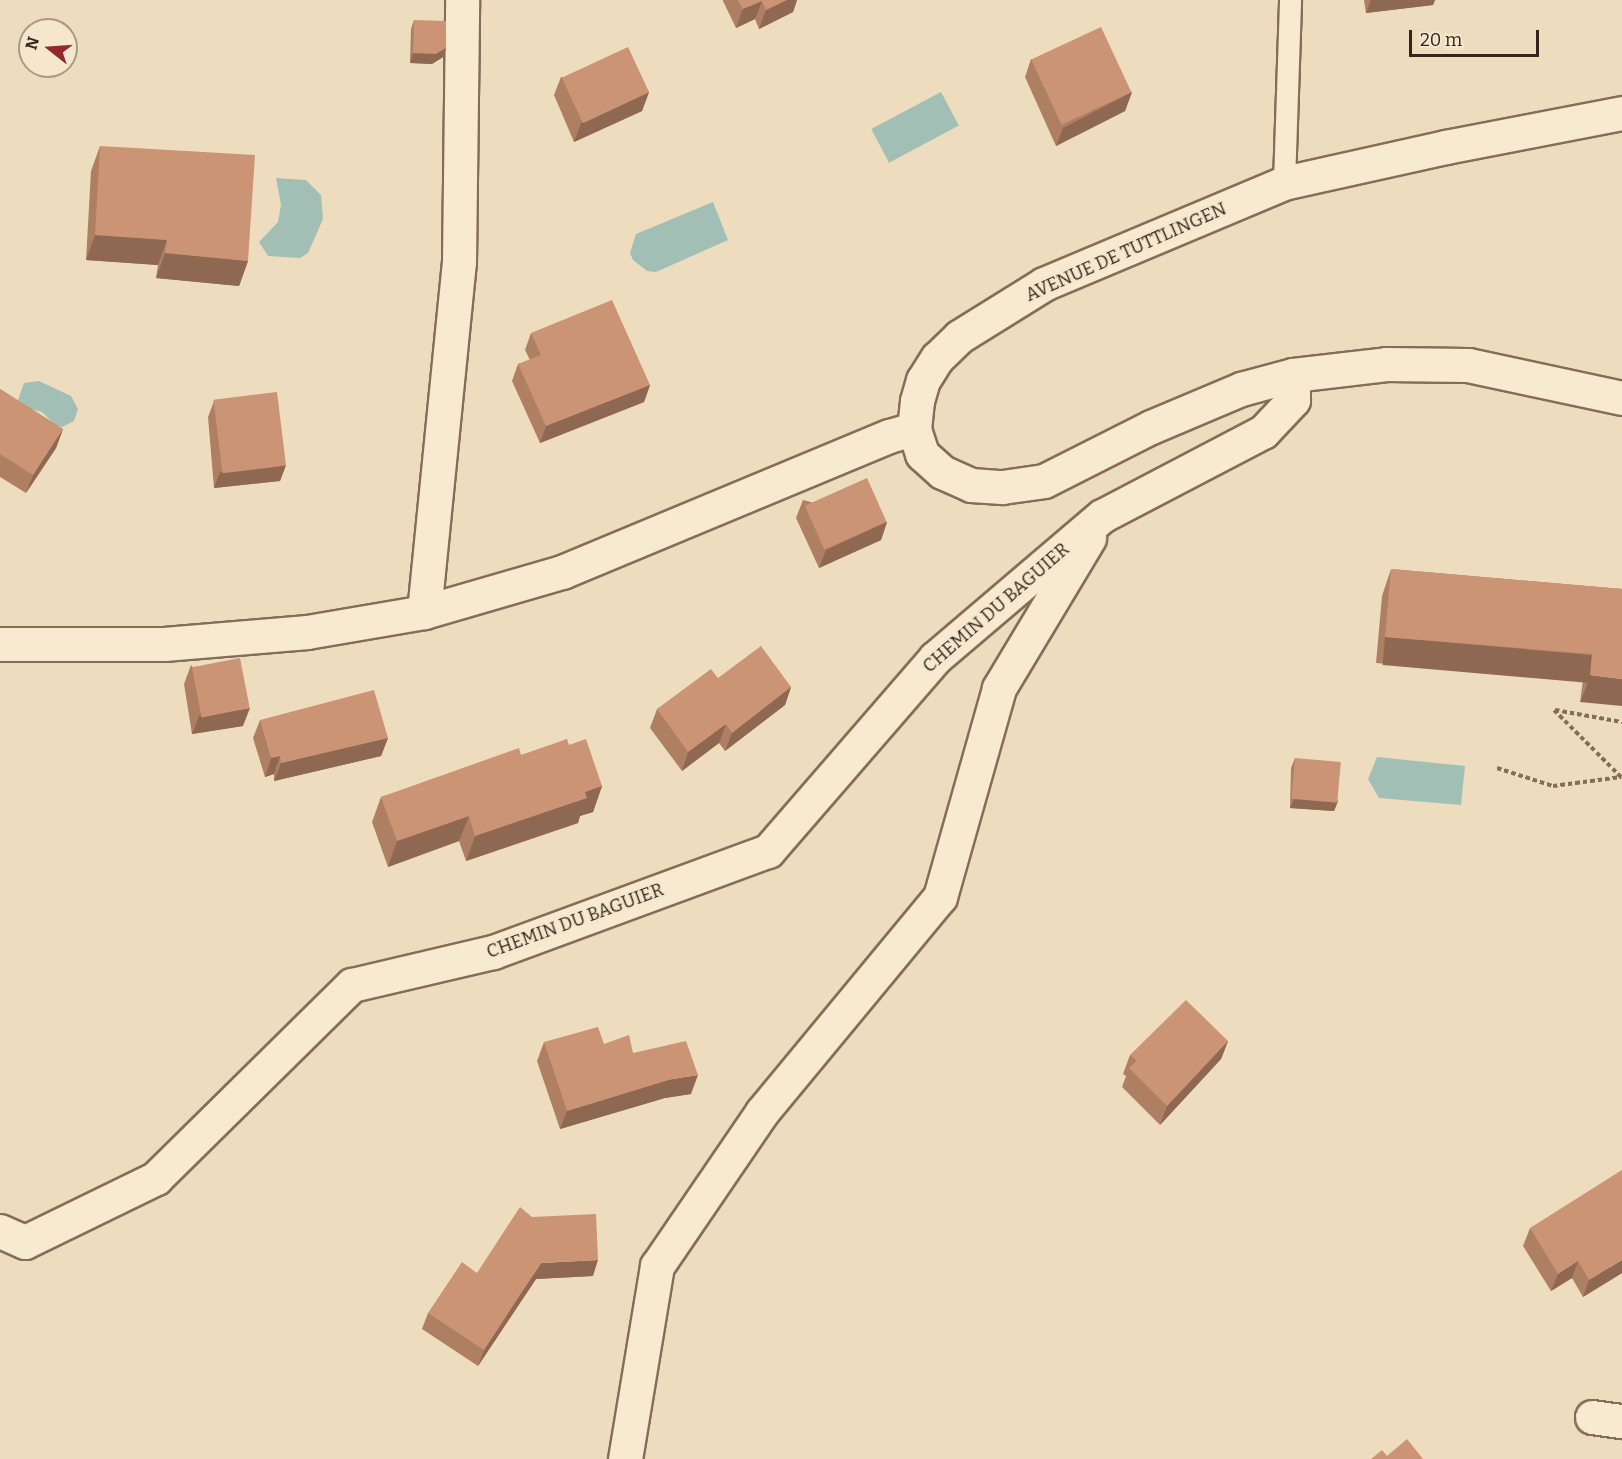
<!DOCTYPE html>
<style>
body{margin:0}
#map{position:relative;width:1622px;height:1459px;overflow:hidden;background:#edddbe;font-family:Bitter,serif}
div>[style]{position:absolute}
.water>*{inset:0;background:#a1bfb4;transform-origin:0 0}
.path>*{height:4px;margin-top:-2px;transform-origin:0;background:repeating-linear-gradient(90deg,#856d57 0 4.5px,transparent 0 7.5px)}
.roads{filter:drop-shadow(2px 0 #856d57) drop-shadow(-2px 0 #856d57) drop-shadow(0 2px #856d57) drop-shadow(0 -2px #856d57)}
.lane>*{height:21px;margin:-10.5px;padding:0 10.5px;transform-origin:10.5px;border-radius:10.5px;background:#f8ead1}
.street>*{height:33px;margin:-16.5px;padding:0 16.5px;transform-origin:16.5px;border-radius:16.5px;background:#f8ead1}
.secondary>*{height:33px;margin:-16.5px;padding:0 16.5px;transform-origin:16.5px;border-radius:16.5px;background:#f8ead1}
.wall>*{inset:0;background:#af7f64}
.shaded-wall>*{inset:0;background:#8e6851;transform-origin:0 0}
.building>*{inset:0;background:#cb9474;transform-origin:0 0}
span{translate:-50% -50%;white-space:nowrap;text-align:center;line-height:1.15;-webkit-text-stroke:4.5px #f5e7cd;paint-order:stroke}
.street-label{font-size:18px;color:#34261c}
.north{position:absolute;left:18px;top:18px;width:60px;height:60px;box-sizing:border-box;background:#f5e7cd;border:2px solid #a89a86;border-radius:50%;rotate:287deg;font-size:16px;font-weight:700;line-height:24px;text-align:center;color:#34261c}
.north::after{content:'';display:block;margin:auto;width:21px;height:27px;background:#93282e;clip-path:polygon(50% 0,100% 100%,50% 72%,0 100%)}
.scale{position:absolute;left:1409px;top:30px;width:130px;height:27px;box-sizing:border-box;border:3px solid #34261c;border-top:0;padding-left:8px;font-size:18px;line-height:21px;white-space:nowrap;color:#34261c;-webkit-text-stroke:4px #f5e7cd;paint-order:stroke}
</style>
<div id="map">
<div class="water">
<i style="left:941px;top:92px;width:38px;height:79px;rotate:62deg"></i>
<i style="clip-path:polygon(276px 178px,306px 180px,321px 195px,323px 219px,308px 253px,300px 258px,268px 256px,259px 242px,278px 222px,281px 205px)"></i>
<i style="clip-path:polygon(713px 202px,728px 240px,656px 272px,647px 271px,633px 260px,630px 253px,636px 234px)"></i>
<i style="clip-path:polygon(39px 381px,71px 396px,78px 409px,74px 421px,62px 427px,55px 425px,42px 412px,23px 407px,18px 400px,24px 383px)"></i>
<i style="clip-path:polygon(1377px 757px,1465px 766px,1461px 805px,1379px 798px,1368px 779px)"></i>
</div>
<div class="path">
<i style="left:1555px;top:710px;width:68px;rotate:10.2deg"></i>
<i style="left:1497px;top:768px;width:59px;rotate:17.8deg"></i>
<i style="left:1553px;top:786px;width:69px;rotate:-7.5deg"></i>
<i style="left:1621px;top:777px;width:95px;rotate:-135deg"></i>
</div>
<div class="roads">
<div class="lane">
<i style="left:1284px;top:183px;width:183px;rotate:-88.1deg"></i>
</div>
<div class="street">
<i style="left:424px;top:612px;width:352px;rotate:-84.3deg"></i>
<i style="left:459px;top:262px;width:262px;rotate:-89.3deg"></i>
<i style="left:0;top:644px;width:164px"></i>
<i style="left:164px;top:644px;width:144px;rotate:-4.8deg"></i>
<i style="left:307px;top:632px;width:119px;rotate:-9.7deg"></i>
<i style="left:424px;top:612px;width:144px;rotate:-16.2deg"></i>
<i style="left:562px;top:572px;width:354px;rotate:-22.6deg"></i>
<i style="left:889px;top:436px;width:26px;rotate:-16deg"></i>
<i style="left:0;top:1231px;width:27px;rotate:24deg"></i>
<i style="left:25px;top:1242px;width:146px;rotate:-26deg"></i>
<i style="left:156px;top:1178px;width:275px;rotate:-44.6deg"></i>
<i style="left:352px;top:985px;width:145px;rotate:-13.2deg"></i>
<i style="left:493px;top:952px;width:293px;rotate:-20.2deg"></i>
<i style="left:768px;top:851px;width:255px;rotate:-49.1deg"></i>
<i style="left:935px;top:658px;width:219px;rotate:-40.4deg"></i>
<i style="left:1102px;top:516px;width:182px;rotate:-27.6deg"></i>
<i style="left:1263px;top:432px;width:44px;rotate:-46.8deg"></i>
<i style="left:1293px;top:400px;width:25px;rotate:-90deg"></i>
<i style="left:1592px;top:1417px;width:30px;rotate:8deg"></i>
<i style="left:625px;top:1459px;width:196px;rotate:-80.6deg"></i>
<i style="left:657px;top:1266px;width:186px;rotate:-55.7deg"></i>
<i style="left:762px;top:1112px;width:279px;rotate:-50.4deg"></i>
<i style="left:940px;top:897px;width:217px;rotate:-74.2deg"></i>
<i style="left:999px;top:688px;width:175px;rotate:-59deg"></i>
</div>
<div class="secondary">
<i style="left:1622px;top:113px;width:179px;rotate:169.1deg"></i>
<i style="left:1446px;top:147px;width:166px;rotate:167.5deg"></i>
<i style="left:1284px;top:183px;width:260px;rotate:157.2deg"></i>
<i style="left:1044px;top:284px;width:100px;rotate:148.1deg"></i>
<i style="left:959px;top:337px;width:30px;rotate:136deg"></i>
<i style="left:937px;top:358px;width:26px;rotate:122deg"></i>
<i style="left:923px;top:380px;width:22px;rotate:106deg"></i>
<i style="left:917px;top:401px;width:28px;rotate:96deg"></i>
<i style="left:914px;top:429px;width:26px;rotate:72deg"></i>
<i style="left:922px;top:454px;width:27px;rotate:42deg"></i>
<i style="left:942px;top:472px;width:32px;rotate:24deg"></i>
<i style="left:971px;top:485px;width:31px;rotate:4deg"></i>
<i style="left:1002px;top:487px;width:42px;rotate:-8.1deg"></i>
<i style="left:1044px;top:481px;width:120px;rotate:-26.8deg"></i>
<i style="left:1151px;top:427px;width:98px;rotate:-22.9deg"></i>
<i style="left:1241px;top:389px;width:54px;rotate:-15.1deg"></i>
<i style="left:1293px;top:375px;width:94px;rotate:-6.7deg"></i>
<i style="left:1386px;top:364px;width:82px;rotate:0.7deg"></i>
<i style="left:1468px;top:365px;width:157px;rotate:12.1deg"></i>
</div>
</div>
<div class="wall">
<i style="clip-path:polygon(723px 0,797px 0,793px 12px,759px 29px,755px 19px,736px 28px,723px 1px)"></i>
<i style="clip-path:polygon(1364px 0,1435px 0,1433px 5px,1366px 13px)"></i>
<i style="clip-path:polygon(414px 20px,446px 48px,443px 57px,432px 64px,410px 63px,411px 29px)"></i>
<i style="clip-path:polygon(1031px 59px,1132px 92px,1125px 111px,1056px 146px,1025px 77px)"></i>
<i style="clip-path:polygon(561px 77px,649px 92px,642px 111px,574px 142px,554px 95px)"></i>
<i style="clip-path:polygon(100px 146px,248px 261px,239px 286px,156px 278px,158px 265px,86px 260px,91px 171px)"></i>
<i style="clip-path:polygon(531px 333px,650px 385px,644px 402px,540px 443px,512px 381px,518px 364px,530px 360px,525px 350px)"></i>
<i style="clip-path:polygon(0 389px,63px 429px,56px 448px,26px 493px,0 477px)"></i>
<i style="clip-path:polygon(214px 401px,286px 465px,280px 481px,214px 488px,208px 417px)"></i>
<i style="clip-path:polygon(803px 500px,887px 522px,881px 540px,819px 568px,796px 518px)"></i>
<i style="clip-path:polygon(1391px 569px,1622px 589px,1580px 702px,1583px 680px,1376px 663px,1382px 596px)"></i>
<i style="clip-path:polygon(191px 665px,243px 726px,192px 734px,184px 684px)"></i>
<i style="clip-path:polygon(718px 678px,791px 687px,785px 705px,725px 751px,719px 743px,682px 771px,650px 728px,657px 709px)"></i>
<i style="clip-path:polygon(260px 720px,388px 738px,381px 756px,274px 781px,274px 774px,265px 777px,253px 738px)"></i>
<i style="clip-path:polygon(569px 745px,602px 786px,593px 812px,580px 816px,578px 823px,466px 861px,459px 841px,388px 867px,372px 822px,381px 797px,521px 755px)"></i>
<i style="clip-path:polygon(1295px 758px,1338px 801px,1334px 811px,1290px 808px,1291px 768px)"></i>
<i style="clip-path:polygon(1228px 1041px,1221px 1059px,1160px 1125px,1122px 1087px,1126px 1076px,1123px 1074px,1130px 1055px)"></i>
<i style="clip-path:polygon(544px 1042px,604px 1044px,633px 1053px,691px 1094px,665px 1098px,560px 1129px,537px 1061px)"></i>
<i style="clip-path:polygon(1530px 1228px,1622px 1273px,1583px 1297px,1572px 1278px,1551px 1291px,1523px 1246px)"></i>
<i style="clip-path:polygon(477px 1273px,593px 1276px,536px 1279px,478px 1366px,422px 1329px,428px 1313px)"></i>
</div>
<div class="shaded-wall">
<i style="clip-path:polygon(787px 0,797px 0,793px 12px,759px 29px,766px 10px)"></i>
<i style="clip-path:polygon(1371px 0,1435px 0,1433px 5px,1366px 13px)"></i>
<i style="clip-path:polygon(762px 1px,755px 19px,736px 28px,743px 9px)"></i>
<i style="clip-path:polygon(446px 48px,443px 57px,432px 64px,410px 63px,413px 53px)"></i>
<i style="clip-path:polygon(649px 92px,642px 111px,574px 142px,581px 123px)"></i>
<i style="clip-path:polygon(1132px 92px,1125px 111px,1056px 146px,1063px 128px)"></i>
<i style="clip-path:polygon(95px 235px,167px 240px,158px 265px,86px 260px)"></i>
<i style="clip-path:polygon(165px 253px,248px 261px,239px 286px,156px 278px)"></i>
<i style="clip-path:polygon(650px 385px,644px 402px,540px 443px,546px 426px)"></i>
<i style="clip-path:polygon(63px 429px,56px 448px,26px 493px,33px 475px)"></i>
<i style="clip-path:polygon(286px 465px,280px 481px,214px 488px,220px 472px)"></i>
<i style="clip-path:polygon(887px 522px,881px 540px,819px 568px,826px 550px)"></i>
<i style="left:1385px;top:637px;width:208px;height:28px;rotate:5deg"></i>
<i style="clip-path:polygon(1590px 675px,1622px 679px,1622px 706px,1580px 702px)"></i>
<i style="clip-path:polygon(791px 687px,785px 705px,725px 751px,732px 733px)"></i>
<i style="clip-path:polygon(250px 708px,243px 726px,192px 734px,199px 716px)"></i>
<i style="clip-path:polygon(726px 724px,719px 743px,682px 771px,688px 752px)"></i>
<i style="clip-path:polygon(388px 738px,381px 756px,274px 781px,281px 763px)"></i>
<i style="clip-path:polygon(280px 756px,274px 774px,265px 777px,271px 758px)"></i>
<i style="clip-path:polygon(602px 786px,593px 812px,580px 816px,578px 823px,466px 861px,475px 836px,585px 792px)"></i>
<i style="clip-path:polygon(1294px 799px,1338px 801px,1334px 811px,1290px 808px)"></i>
<i style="clip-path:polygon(469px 816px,459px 841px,388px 867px,397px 841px)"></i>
<i style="clip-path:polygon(1228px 1041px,1221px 1059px,1160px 1125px,1167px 1106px)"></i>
<i style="clip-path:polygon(698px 1075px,691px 1094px,665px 1098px,560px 1129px,567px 1111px,672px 1079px)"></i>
<i style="clip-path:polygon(598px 1260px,593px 1276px,536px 1279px,478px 1366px,484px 1350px,541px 1263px)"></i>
<i style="clip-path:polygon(1622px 1260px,1622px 1273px,1583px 1297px,1589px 1280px)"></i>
<i style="clip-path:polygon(1578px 1261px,1572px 1278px,1551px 1291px,1558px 1274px)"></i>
</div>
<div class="building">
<i style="clip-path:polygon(738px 0,787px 0,766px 10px,762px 1px,743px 9px)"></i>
<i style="clip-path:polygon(414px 20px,446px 21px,446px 48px,436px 54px,413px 53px)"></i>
<i style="left:1101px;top:27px;width:72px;height:77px;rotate:65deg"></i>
<i style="left:628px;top:47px;width:50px;height:73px;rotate:65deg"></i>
<i style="clip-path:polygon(100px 146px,255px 155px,248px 261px,165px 253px,167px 240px,95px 235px)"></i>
<i style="clip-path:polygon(612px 300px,650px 385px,546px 426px,518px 364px,541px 355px,531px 333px)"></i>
<i style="clip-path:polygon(0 389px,63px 429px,33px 475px,0 454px)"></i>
<i style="left:277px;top:392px;width:74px;height:64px;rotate:83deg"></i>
<i style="left:867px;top:478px;width:48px;height:68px;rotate:66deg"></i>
<i style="clip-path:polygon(1391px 569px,1622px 589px,1622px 679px,1590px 675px,1592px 654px,1385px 637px)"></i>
<i style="clip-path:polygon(761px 646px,791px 687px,732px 733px,726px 724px,688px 752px,657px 709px,711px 669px,718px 678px)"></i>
<i style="left:240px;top:658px;width:51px;height:49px;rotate:79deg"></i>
<i style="clip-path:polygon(374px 690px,388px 738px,281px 763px,280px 756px,271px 758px,260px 720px)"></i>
<i style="clip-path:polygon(567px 739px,569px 745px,586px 739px,602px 786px,585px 792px,587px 798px,475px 836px,469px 816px,397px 841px,381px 797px,519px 748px,521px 755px)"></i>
<i style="left:1295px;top:758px;width:46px;height:41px;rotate:5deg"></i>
<i style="clip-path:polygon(1186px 1000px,1228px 1041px,1167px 1106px,1129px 1068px,1137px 1061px,1130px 1055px)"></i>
<i style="clip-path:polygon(598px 1027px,604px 1044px,629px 1035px,633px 1053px,686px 1041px,698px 1075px,672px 1079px,567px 1111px,544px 1042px)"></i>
<i style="clip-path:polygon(1622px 1170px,1622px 1260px,1589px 1280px,1578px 1261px,1558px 1274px,1530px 1228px)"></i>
<i style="clip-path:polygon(520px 1207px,532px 1217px,596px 1214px,598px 1260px,541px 1263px,484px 1350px,428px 1313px,462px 1262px,477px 1273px)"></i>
<i style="clip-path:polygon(1407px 1439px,1423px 1459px,1371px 1459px,1382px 1450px,1387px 1456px)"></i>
</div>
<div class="street-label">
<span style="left:1126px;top:252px;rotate:-24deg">AVENUE DE TUTTLINGEN</span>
<span style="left:996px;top:608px;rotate:-41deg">CHEMIN DU BAGUIER</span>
<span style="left:575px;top:921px;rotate:-20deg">CHEMIN DU BAGUIER</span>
</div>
<div class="north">N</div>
<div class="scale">20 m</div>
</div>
